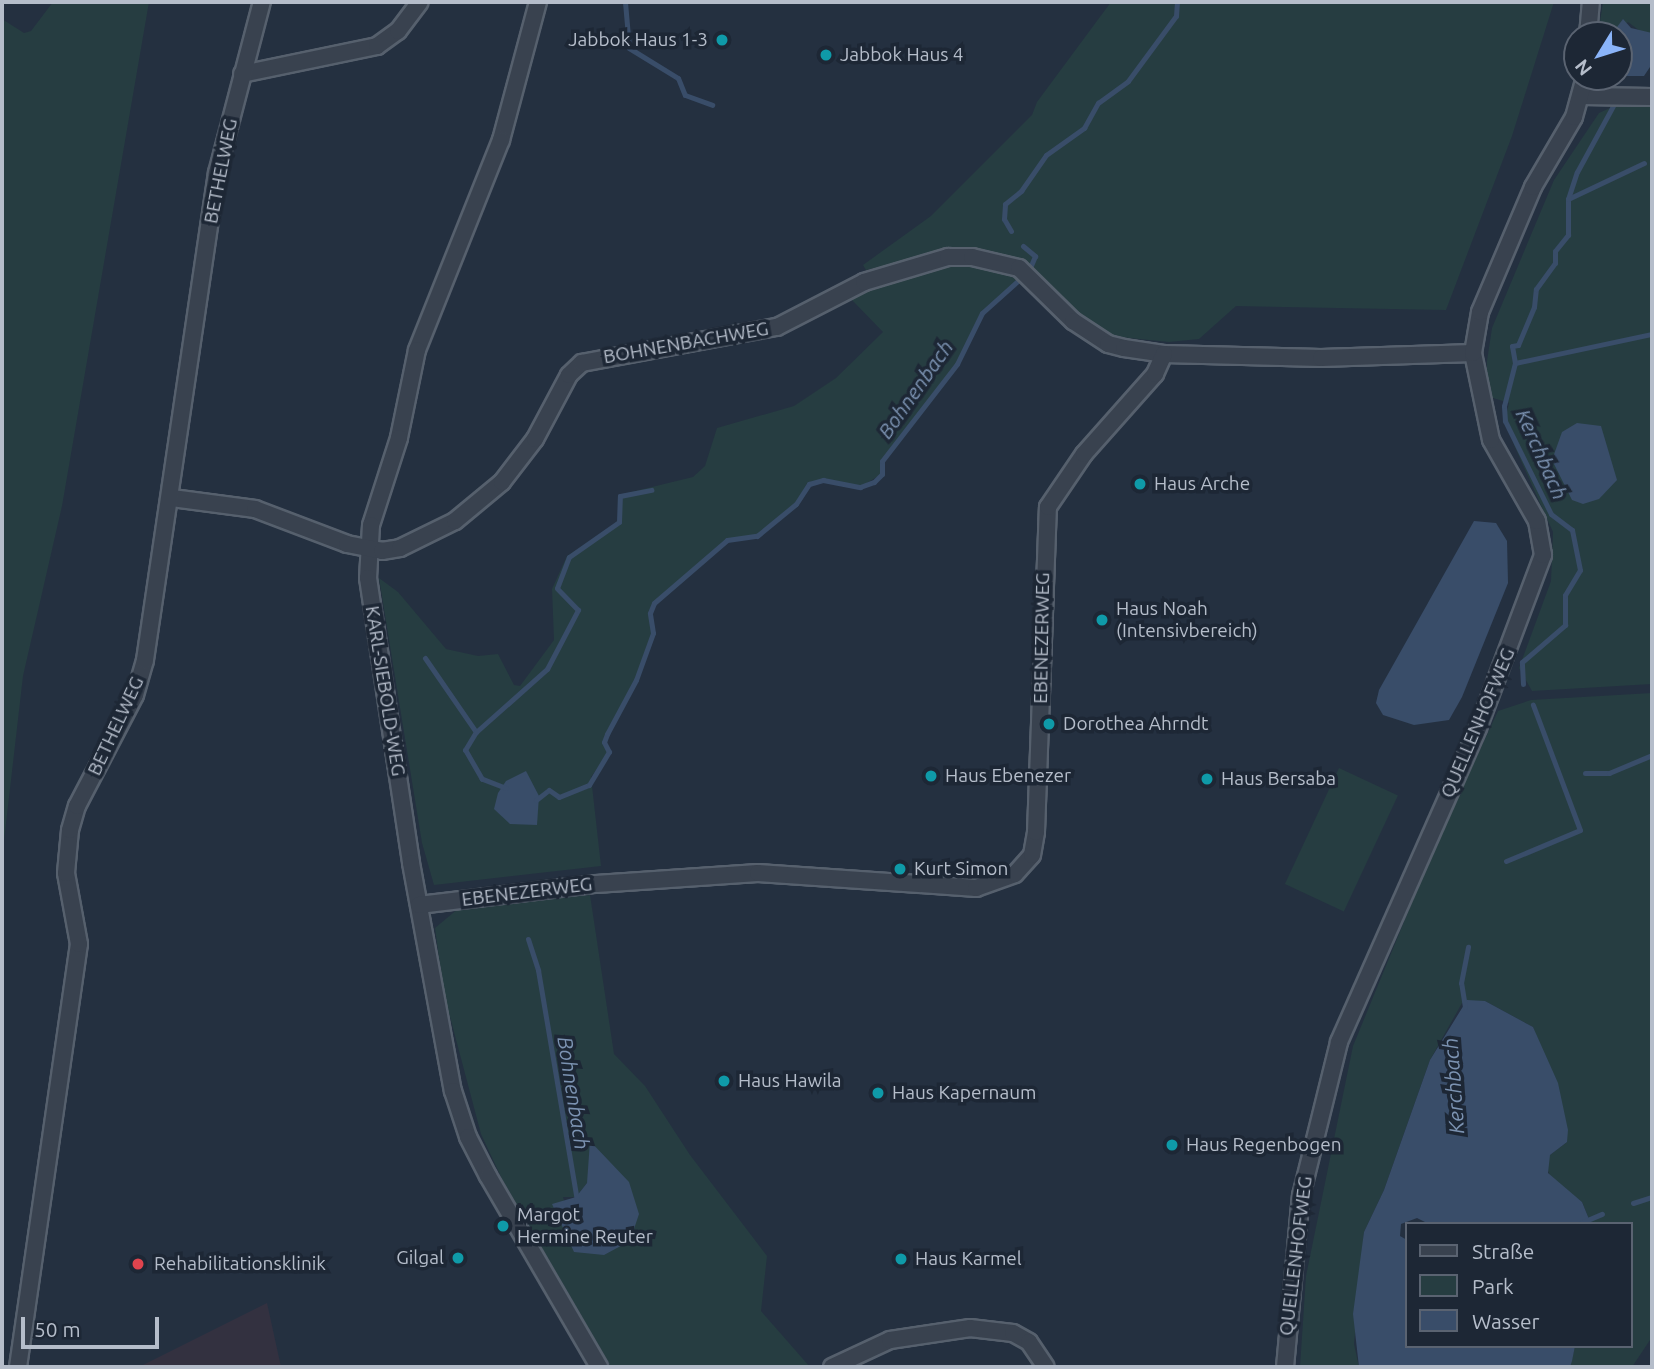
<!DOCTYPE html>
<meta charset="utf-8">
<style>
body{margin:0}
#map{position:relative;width:1654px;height:1369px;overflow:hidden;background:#243040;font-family:Ubuntu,sans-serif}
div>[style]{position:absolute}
.medical>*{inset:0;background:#333140}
.green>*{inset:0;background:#263d41;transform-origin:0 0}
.water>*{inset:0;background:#394d69}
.stream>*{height:5px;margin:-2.5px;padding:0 2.5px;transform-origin:2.5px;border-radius:2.5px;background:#394d69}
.roads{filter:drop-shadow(2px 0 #56606d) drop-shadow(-2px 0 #56606d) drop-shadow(0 2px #56606d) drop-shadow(0 -2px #56606d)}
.street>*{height:16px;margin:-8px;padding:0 8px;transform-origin:8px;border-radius:8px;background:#39424f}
.dots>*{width:19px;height:19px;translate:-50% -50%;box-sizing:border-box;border:4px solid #1d2735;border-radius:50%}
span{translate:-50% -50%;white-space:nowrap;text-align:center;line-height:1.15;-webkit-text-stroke:7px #1d2735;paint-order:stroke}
.poi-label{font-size:19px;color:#b5bdca}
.right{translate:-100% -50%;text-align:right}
.left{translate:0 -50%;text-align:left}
.street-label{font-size:19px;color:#b5bdca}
.water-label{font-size:21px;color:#7c93b2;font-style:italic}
.frame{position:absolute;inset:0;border:4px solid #b5bdca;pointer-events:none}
.legend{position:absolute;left:1405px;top:1222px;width:228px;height:126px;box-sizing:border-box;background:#1d2735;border:2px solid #5a6371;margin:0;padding:9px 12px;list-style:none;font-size:21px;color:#b5bdca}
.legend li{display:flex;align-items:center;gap:14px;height:35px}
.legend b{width:35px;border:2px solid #5a6371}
.north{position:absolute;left:1563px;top:21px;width:70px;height:70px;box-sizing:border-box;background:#1d2735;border:2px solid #5a6371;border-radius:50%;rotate:232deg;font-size:19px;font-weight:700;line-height:28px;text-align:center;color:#b5bdca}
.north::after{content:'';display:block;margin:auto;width:24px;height:32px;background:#8ab4f9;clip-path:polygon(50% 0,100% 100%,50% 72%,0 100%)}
.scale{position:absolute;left:21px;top:1317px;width:138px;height:32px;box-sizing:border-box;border:4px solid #b5bdca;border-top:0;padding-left:9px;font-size:21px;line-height:24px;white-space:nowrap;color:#b5bdca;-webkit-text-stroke:5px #1d2735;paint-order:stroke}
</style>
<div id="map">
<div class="medical">
<i style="clip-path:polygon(267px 1303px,281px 1367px,139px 1367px)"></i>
</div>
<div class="green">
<i style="clip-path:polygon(53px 2px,149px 2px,62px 506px,23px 676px,2px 858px,2px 19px,24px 33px,31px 31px)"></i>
<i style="clip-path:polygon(1111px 2px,1554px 2px,1512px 136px,1446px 310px,1236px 306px,1199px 339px,1169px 342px,1109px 336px,1088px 325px,1030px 268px,1013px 261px,956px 250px,866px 270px,863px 265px,931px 216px,1032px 115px,1037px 102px)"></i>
<i style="clip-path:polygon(1603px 2px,1652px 2px,1652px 33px,1644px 34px,1628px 22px,1611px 35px,1598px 35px)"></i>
<i style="clip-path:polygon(1612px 107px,1652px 107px,1652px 684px,1532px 691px,1519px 668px,1551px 581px,1553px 532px,1514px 445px,1506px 416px,1509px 403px,1487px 396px,1487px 361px,1492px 328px,1554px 180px,1599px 113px)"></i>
<i style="clip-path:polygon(956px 260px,1007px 268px,1022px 277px,982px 313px,957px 364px,882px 461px,882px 474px,860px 487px,823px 480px,809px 484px,796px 504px,757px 536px,727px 541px,654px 603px,650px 613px,653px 633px,636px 680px,606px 734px,604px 742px,609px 752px,591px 777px,601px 866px,434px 885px,422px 843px,379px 578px,398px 592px,446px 649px,478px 656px,498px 654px,514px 685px,520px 686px,554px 640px,552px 589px,567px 556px,619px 522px,619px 495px,693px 477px,705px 466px,717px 428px,794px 406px,836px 378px,883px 332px,849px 297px,870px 284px)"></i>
<i style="clip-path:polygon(1652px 693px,1652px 1337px,1632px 1367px,1570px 1367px,1575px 1346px,1631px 1346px,1631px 1224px,1591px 1224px,1582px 1202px,1551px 1179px,1546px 1165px,1550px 1155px,1567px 1142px,1563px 1112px,1533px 1027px,1485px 1001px,1462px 1003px,1430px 1060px,1384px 1190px,1364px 1232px,1354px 1344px,1359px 1367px,1300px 1367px,1306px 1276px,1353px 1046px,1436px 844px,1498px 711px,1531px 700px)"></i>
<i style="left:1339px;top:768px;width:65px;height:128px;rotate:25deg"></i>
<i style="clip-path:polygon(evenodd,590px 895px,614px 1054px,645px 1086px,690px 1155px,767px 1256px,761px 1311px,810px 1367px,611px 1367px,502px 1179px,481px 1134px,444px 994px,435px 928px,459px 908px,590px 895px,590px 1142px,582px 1252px,577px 1250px,563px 1197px,576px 1197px,587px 1183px,590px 1142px)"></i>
</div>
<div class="water">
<i style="clip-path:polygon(1623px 19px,1631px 28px,1652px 33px,1652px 64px,1644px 76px,1619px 76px,1619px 35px,1611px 35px)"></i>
<i style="clip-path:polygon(1577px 423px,1601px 426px,1617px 480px,1599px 499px,1583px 504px,1572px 500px,1552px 460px,1562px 432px)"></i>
<i style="clip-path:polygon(1474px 521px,1496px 523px,1507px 541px,1508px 583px,1462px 697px,1449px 720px,1414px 725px,1383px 715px,1376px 703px,1379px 690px)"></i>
<i style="clip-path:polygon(526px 771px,539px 796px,537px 825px,510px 824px,494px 809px,498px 793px,506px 781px)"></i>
<i style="clip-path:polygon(1467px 1000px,1485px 1001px,1533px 1027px,1558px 1083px,1568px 1130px,1567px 1142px,1550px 1155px,1548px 1173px,1582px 1202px,1591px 1224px,1429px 1224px,1417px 1218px,1401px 1224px,1400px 1236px,1407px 1240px,1407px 1346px,1575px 1346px,1572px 1361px,1570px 1367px,1359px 1367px,1353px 1314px,1364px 1232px,1384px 1190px,1430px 1060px)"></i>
<i style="clip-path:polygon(590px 1141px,629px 1182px,639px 1214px,630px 1241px,604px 1255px,574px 1252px,552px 1204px,576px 1197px,587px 1183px)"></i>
</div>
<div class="stream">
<i style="left:625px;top:2px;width:46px;rotate:85deg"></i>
<i style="left:629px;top:48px;width:57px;rotate:31.5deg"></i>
<i style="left:678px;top:78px;width:18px;rotate:68deg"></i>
<i style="left:685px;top:95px;width:29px;rotate:20deg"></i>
<i style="left:1568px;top:199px;width:84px;rotate:-25.3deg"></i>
<i style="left:1011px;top:231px;width:14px;rotate:-120deg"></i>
<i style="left:1004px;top:219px;width:15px;rotate:-86deg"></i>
<i style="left:1005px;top:204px;width:21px;rotate:-39deg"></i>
<i style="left:1021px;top:191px;width:44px;rotate:-55.2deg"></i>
<i style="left:1046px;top:155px;width:47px;rotate:-35.4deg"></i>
<i style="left:1084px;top:128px;width:29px;rotate:-61deg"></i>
<i style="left:1098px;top:103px;width:37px;rotate:-36deg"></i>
<i style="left:1128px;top:81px;width:81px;rotate:-53.6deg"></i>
<i style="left:1176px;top:16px;width:14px;rotate:-86deg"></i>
<i style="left:1023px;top:246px;width:16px;rotate:40deg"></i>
<i style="left:1035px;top:256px;width:13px;rotate:113deg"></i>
<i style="left:1515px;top:363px;width:140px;rotate:-12deg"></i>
<i style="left:425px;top:658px;width:90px;rotate:55.4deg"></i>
<i style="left:1523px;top:684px;width:22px;rotate:-93deg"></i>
<i style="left:1522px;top:662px;width:57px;rotate:-40.7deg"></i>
<i style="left:1565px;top:625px;width:30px;rotate:-90deg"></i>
<i style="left:1565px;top:595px;width:29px;rotate:-59deg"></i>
<i style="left:1580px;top:570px;width:41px;rotate:-101.3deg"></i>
<i style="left:1572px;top:530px;width:26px;rotate:-143deg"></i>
<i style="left:1551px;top:514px;width:104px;rotate:-116.3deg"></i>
<i style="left:1505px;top:421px;width:15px;rotate:-94deg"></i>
<i style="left:1504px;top:406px;width:44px;rotate:-75.7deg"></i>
<i style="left:1515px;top:363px;width:17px;rotate:-100deg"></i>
<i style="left:1512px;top:346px;width:6px;rotate:-9deg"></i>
<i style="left:1518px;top:345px;width:41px;rotate:-67.2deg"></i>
<i style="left:1534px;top:307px;width:18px;rotate:-84deg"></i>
<i style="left:1536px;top:289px;width:32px;rotate:-54deg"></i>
<i style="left:1555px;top:263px;width:12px;rotate:-90deg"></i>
<i style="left:1555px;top:251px;width:21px;rotate:-51deg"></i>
<i style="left:1568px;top:235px;width:36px;rotate:-90deg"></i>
<i style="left:1568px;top:199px;width:28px;rotate:-72deg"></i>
<i style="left:1577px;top:172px;width:75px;rotate:-61.4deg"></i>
<i style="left:1585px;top:773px;width:24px"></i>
<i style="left:1609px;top:773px;width:47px;rotate:-22.7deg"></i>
<i style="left:506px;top:788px;width:26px;rotate:-159deg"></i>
<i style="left:482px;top:779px;width:34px;rotate:-120deg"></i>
<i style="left:465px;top:750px;width:21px;rotate:-59deg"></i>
<i style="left:476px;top:732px;width:95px;rotate:-41.6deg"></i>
<i style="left:547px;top:669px;width:67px;rotate:-62.3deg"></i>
<i style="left:578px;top:610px;width:30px;rotate:-134deg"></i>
<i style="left:557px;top:588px;width:33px;rotate:-69deg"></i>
<i style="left:569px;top:557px;width:61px;rotate:-35deg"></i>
<i style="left:619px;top:522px;width:26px;rotate:-88deg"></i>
<i style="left:620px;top:496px;width:32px;rotate:-11deg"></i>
<i style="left:536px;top:800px;width:16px;rotate:-38deg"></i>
<i style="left:549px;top:790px;width:12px;rotate:35deg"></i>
<i style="left:559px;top:797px;width:32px;rotate:-22deg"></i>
<i style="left:589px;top:785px;width:39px;rotate:-59deg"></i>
<i style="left:609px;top:752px;width:11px;rotate:-117deg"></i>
<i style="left:604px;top:742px;width:9px;rotate:-69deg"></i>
<i style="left:607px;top:734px;width:61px;rotate:-61.8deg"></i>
<i style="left:636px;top:680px;width:50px;rotate:-70.1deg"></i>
<i style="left:653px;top:633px;width:20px;rotate:-99deg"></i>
<i style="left:650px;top:613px;width:11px;rotate:-68deg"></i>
<i style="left:654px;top:603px;width:96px;rotate:-40.8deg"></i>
<i style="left:727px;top:540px;width:30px;rotate:-8deg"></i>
<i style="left:757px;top:536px;width:50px;rotate:-39.4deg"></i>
<i style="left:796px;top:504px;width:24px;rotate:-57deg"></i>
<i style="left:809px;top:484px;width:15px;rotate:-16deg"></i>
<i style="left:823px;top:480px;width:38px;rotate:11deg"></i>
<i style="left:860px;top:487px;width:15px;rotate:-20deg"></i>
<i style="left:874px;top:482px;width:11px;rotate:-45deg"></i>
<i style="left:882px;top:474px;width:13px;rotate:-90deg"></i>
<i style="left:882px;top:461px;width:123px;rotate:-52.3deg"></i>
<i style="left:957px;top:364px;width:57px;rotate:-63.9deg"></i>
<i style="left:982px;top:313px;width:54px;rotate:-42deg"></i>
<i style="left:1506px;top:861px;width:80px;rotate:-22.7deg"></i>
<i style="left:1580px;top:830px;width:134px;rotate:-110.6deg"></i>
<i style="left:528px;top:939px;width:33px;rotate:72deg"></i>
<i style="left:538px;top:970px;width:234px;rotate:80.4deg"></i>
<i style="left:1465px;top:1007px;width:24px;rotate:-99deg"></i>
<i style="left:1461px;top:983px;width:37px;rotate:-79deg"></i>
<i style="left:1633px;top:1203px;width:20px;rotate:-18deg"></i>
<i style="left:1578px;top:1224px;width:26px;rotate:-23deg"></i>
</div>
<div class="roads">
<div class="street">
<i style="left:538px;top:2px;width:143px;rotate:105deg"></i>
<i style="left:501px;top:140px;width:226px;rotate:111.8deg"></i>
<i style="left:417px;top:350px;width:90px;rotate:101.6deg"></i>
<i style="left:399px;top:438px;width:91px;rotate:107.8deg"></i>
<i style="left:371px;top:525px;width:53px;rotate:93.2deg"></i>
<i style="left:368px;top:578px;width:288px;rotate:81.4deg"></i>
<i style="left:411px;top:863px;width:232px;rotate:79.6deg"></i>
<i style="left:453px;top:1091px;width:48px;rotate:71.9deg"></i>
<i style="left:468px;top:1137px;width:44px;rotate:62.9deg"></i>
<i style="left:488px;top:1176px;width:221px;rotate:59.8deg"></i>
<i style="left:1588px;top:35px;width:33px;rotate:-85deg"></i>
<i style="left:242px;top:74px;width:138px;rotate:-11.7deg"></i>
<i style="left:377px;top:46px;width:26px;rotate:-36deg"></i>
<i style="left:398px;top:31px;width:36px;rotate:-53deg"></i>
<i style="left:1582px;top:96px;width:70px;rotate:0.8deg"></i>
<i style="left:172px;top:498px;width:84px;rotate:7.5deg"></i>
<i style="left:255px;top:509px;width:98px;rotate:20.8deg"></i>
<i style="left:347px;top:544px;width:36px;rotate:11deg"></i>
<i style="left:382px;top:551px;width:18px;rotate:-9deg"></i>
<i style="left:400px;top:548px;width:61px;rotate:-26.1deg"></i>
<i style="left:455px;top:521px;width:61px;rotate:-39.7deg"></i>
<i style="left:502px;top:482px;width:54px;rotate:-52.5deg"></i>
<i style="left:535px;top:439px;width:72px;rotate:-62deg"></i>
<i style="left:569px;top:375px;width:18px;rotate:-43deg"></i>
<i style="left:582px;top:363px;width:198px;rotate:-10.5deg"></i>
<i style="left:777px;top:327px;width:98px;rotate:-27.3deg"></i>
<i style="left:864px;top:282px;width:88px;rotate:-16.6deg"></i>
<i style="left:948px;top:257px;width:24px"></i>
<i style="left:972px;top:257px;width:48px;rotate:13.2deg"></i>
<i style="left:1019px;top:268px;width:76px;rotate:44.5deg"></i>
<i style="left:1073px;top:321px;width:42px;rotate:33.3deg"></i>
<i style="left:1108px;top:344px;width:16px;rotate:14deg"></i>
<i style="left:1124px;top:348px;width:40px;rotate:8.5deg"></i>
<i style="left:1164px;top:354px;width:157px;rotate:1.5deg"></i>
<i style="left:1321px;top:358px;width:152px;rotate:-1.9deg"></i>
<i style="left:419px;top:905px;width:178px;rotate:-6.8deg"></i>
<i style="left:596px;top:884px;width:162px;rotate:-3.9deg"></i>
<i style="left:758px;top:873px;width:219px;rotate:3.9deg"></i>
<i style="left:976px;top:888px;width:41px;rotate:-19.7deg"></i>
<i style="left:1015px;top:874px;width:25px;rotate:-48deg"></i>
<i style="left:1032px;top:855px;width:23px;rotate:-80deg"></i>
<i style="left:1036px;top:832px;width:325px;rotate:-87.9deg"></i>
<i style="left:1048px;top:507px;width:64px;rotate:-55.8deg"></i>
<i style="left:1084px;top:454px;width:107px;rotate:-48.4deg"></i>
<i style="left:1155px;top:374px;width:22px;rotate:-66deg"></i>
<i style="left:18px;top:1367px;width:427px;rotate:-81.8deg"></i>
<i style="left:79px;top:944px;width:72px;rotate:-100.4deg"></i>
<i style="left:66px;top:873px;width:43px;rotate:-84.7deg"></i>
<i style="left:70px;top:830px;width:25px;rotate:-74deg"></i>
<i style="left:77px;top:806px;width:125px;rotate:-62.4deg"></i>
<i style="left:135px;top:695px;width:36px;rotate:-74deg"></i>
<i style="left:145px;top:660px;width:492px;rotate:-81.6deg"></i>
<i style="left:217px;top:173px;width:177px;rotate:-75.3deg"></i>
<i style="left:832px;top:1367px;width:64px;rotate:-25deg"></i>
<i style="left:890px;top:1340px;width:81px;rotate:-8.5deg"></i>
<i style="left:970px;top:1328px;width:43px;rotate:6.6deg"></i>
<i style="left:1013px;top:1333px;width:18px;rotate:29deg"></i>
<i style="left:1029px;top:1342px;width:30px;rotate:56deg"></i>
<i style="left:1285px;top:1367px;width:172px;rotate:-84.7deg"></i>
<i style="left:1301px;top:1196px;width:159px;rotate:-76.1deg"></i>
<i style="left:1339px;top:1042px;width:343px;rotate:-66.1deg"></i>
<i style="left:1478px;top:728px;width:185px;rotate:-69.4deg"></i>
<i style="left:1543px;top:555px;width:35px;rotate:-100deg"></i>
<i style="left:1537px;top:521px;width:93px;rotate:-119.6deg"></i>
<i style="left:1491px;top:440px;width:89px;rotate:-101.7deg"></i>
<i style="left:1473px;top:353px;width:42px;rotate:-80.3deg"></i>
<i style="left:1480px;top:312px;width:136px;rotate:-67deg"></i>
<i style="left:1533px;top:187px;width:81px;rotate:-59.6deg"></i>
<i style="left:1574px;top:117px;width:41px;rotate:-74.6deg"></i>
</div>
</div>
<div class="dots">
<i style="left:722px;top:40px;background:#0f9aa8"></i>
<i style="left:826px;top:55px;background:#0f9aa8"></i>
<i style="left:1140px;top:484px;background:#0f9aa8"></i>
<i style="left:1102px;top:620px;background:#0f9aa8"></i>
<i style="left:1049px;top:724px;background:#0f9aa8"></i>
<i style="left:931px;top:776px;background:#0f9aa8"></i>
<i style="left:1207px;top:779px;background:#0f9aa8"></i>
<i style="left:900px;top:869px;background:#0f9aa8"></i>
<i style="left:724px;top:1081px;background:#0f9aa8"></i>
<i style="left:878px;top:1093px;background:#0f9aa8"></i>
<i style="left:1172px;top:1145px;background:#0f9aa8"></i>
<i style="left:503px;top:1226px;background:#0f9aa8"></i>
<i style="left:458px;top:1258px;background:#0f9aa8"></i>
<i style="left:901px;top:1259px;background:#0f9aa8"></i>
<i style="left:138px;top:1264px;background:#e0444e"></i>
</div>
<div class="poi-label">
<span class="right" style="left:708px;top:40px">Jabbok Haus 1-3</span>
<span class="left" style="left:840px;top:55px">Jabbok Haus 4</span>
<span class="left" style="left:1154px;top:484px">Haus Arche</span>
<span class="left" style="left:1116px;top:620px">Haus Noah<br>(Intensivbereich)</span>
<span class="left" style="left:1063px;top:724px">Dorothea Ahrndt</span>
<span class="left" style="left:945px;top:776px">Haus Ebenezer</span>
<span class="left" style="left:1221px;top:779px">Haus Bersaba</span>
<span class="left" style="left:914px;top:869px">Kurt Simon</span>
<span class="left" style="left:738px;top:1081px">Haus Hawila</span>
<span class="left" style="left:892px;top:1093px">Haus Kapernaum</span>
<span class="left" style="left:1186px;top:1145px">Haus Regenbogen</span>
<span class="left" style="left:517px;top:1226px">Margot<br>Hermine Reuter</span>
<span class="right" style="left:444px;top:1258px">Gilgal</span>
<span class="left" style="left:915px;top:1259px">Haus Karmel</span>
<span class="left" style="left:154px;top:1264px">Rehabilitationsklinik</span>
</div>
<div class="street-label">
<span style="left:221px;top:171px;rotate:-79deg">BETHELWEG</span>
<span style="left:686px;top:343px;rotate:-10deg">BOHNENBACHWEG</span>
<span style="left:1042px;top:638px;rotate:-89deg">EBENEZERWEG</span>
<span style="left:385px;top:691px;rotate:81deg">KARL-SIEBOLD-WEG</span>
<span style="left:1478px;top:723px;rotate:-67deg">QUELLENHOFWEG</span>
<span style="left:116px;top:726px;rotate:-65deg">BETHELWEG</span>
<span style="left:527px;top:892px;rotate:-7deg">EBENEZERWEG</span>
<span style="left:1296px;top:1256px;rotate:-83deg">QUELLENHOFWEG</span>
</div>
<div class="water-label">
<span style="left:915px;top:389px;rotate:-55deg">Bohnenbach</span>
<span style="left:1542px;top:454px;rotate:66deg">Kerchbach</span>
<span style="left:1453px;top:1086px;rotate:-94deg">Kerchbach</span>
<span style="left:574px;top:1093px;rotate:81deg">Bohnenbach</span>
</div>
<div class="frame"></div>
<ul class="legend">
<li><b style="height:9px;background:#39424f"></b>Straße</li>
<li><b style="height:19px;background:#263d41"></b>Park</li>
<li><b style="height:19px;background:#394d69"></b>Wasser</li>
</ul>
<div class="north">N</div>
<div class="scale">50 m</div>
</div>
